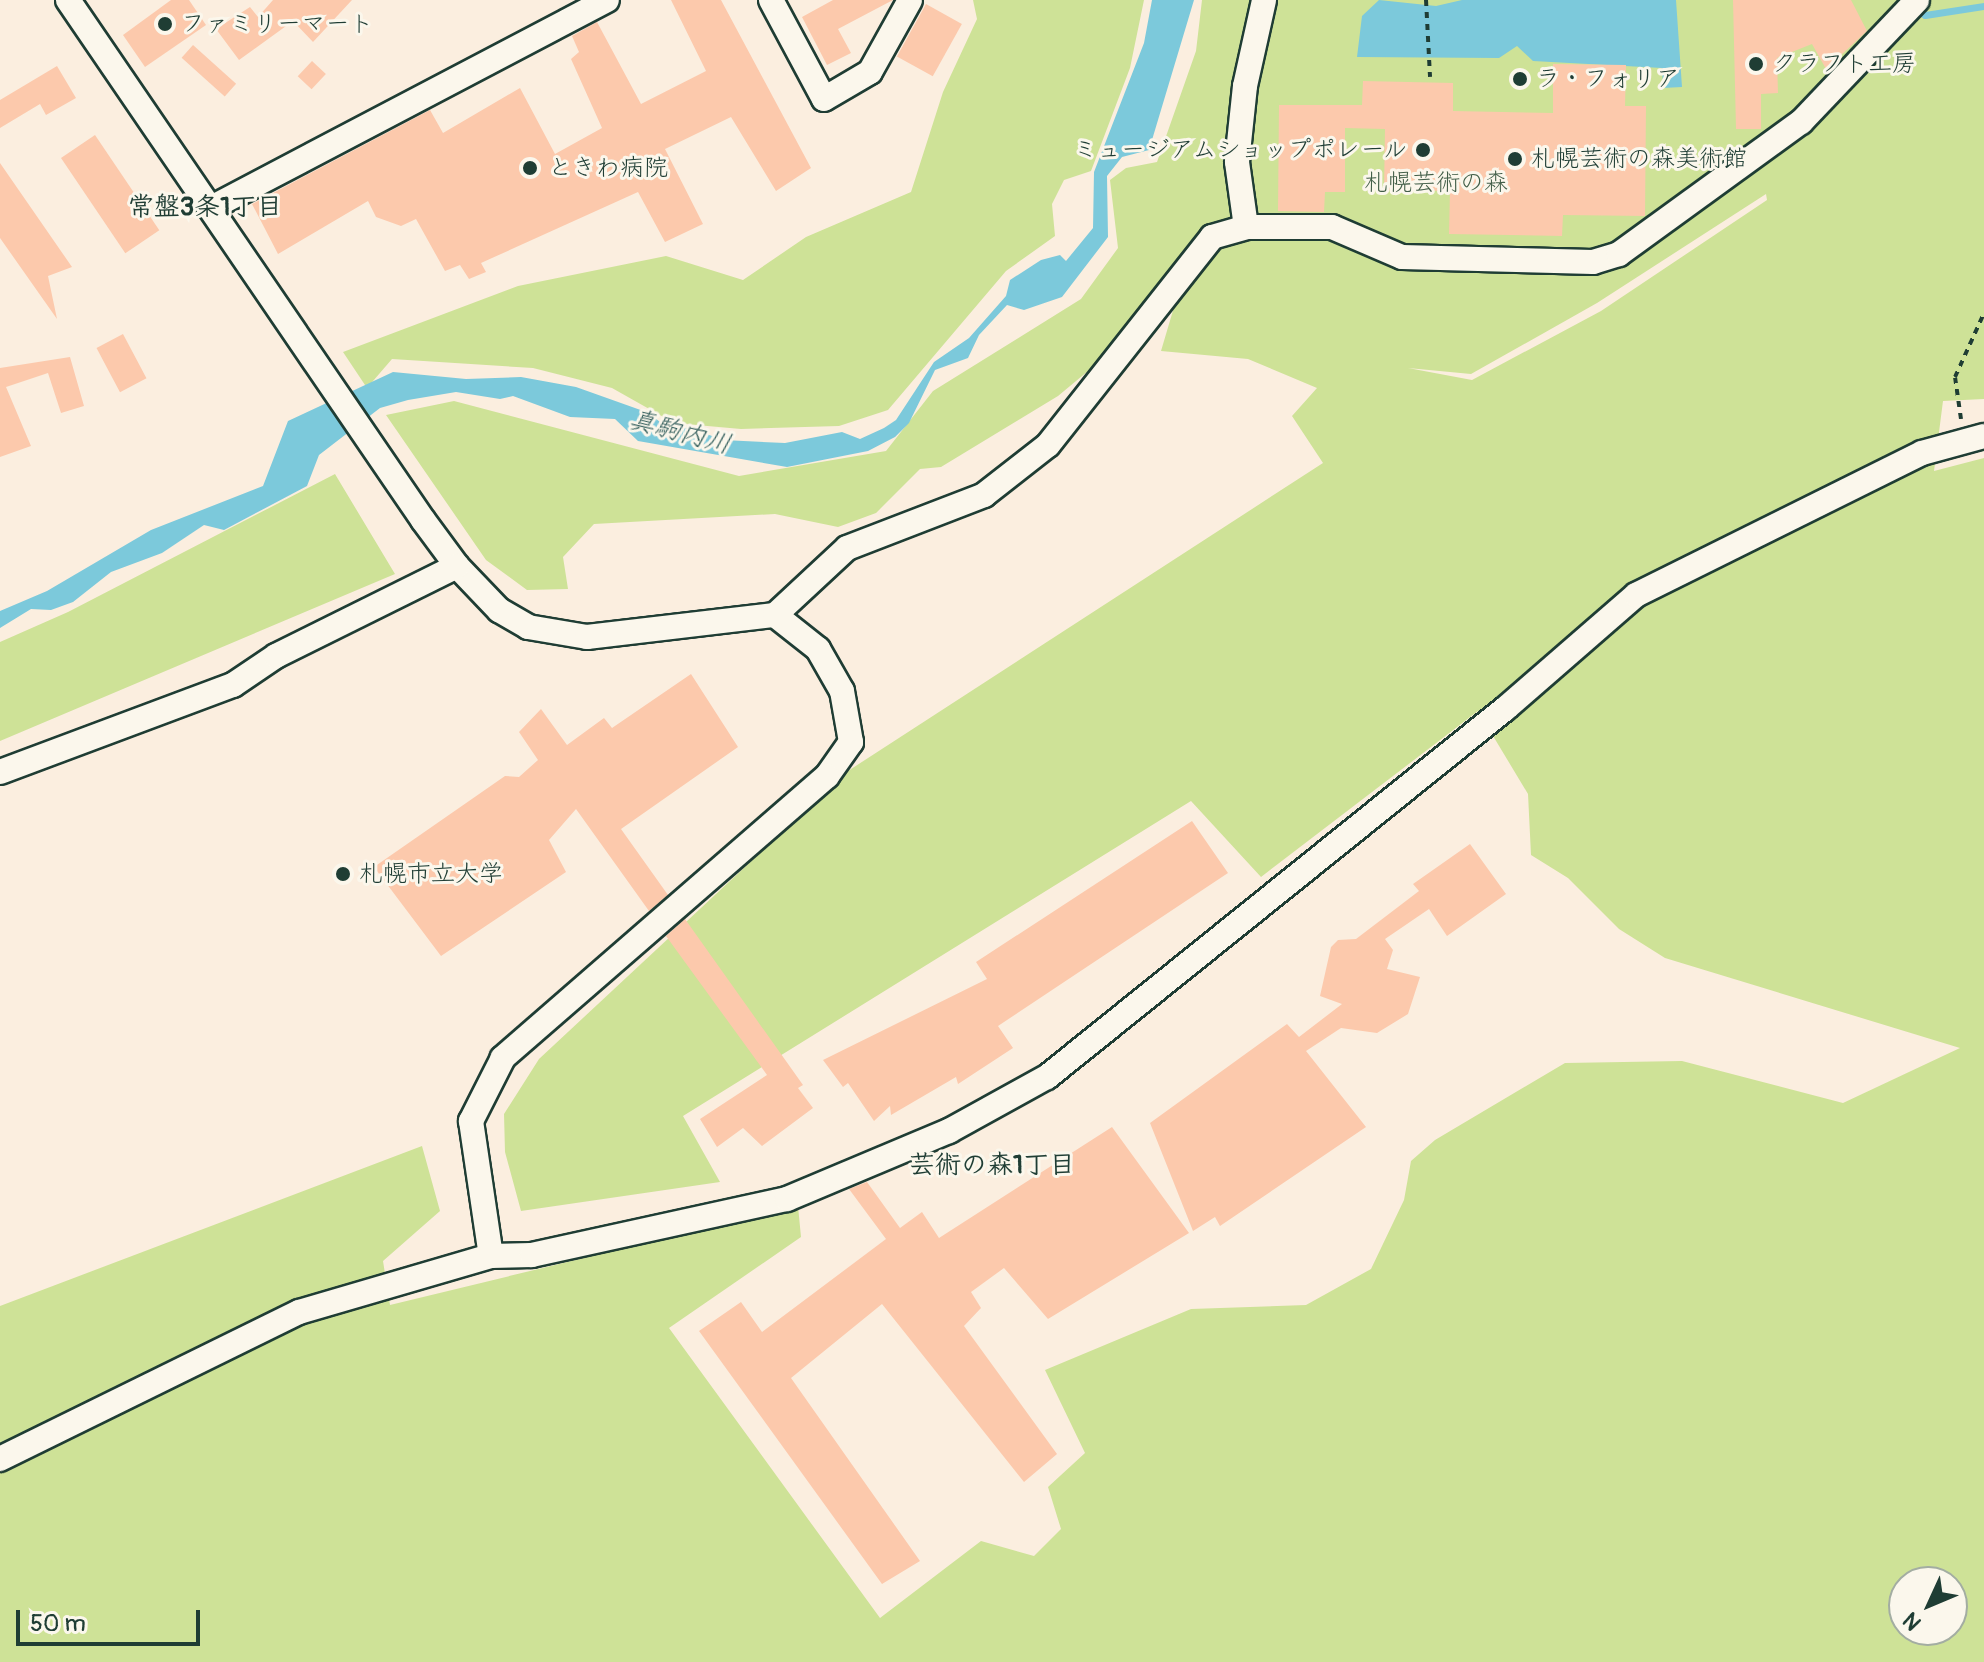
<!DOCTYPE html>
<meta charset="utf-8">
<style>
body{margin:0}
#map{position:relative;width:1984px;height:1662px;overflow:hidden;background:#fbeedf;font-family:Pangolin,"Klee One",sans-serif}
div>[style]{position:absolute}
.green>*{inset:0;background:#cee297}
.water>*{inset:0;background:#7cc9db}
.stream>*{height:7px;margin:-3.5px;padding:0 3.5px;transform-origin:3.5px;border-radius:3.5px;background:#7cc9db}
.building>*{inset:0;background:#fcc9ac;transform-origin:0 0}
.path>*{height:4px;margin-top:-2px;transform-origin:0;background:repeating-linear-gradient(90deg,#1f3d34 0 6px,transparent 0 12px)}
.roads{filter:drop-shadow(2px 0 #1f3d34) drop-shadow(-2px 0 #1f3d34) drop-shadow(0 2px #1f3d34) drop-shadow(0 -2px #1f3d34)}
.minor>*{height:24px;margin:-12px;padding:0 12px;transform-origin:12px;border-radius:12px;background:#fbf7ec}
.dots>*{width:22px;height:22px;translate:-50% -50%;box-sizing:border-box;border:4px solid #fbf7ec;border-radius:50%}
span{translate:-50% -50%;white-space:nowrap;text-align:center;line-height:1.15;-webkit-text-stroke:6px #fbf7ec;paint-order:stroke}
.poi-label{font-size:24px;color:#1f3d34}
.left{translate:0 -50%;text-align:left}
.right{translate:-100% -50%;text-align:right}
.park-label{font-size:24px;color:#425e48}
.neighbourhood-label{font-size:26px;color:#1f3d34;font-weight:700}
.water-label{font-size:26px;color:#36605e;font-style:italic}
.north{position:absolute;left:1888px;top:1566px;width:80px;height:80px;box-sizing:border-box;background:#fbf7ec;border:2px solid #a3ada2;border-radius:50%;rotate:226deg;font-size:22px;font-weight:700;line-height:32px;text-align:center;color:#1f3d34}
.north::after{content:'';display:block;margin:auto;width:28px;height:36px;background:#1f3d34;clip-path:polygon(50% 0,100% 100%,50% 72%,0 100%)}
.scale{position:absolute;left:16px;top:1610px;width:184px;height:36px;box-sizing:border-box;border:4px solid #1f3d34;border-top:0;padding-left:10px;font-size:24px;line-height:28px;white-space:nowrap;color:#1f3d34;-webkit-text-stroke:6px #fbf7ec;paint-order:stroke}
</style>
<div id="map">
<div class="green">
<i style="clip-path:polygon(973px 0,1144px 0,1130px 68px,1091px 171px,1064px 180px,1052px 204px,1055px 236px,1006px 271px,888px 410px,839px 426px,741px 429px,674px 423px,612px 388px,533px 368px,392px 359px,367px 388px,343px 352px,518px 286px,666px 256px,743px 280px,806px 237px,911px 192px,943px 92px,977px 19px)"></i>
<i style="clip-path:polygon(evenodd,1202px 0,1984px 0,1984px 399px,1943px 401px,1934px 471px,1984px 458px,1984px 1662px,0 1662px,0 1306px,422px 1146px,440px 1211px,383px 1261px,390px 1305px,798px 1206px,801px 1237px,669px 1328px,880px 1618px,981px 1541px,1034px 1556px,1061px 1529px,1048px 1487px,1085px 1453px,1045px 1370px,1191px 1309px,1306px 1305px,1371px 1269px,1404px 1200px,1411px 1161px,1435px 1140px,1565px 1063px,1682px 1061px,1843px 1103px,1960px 1048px,1665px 958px,1619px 929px,1568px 878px,1531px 855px,1528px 794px,1478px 711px,1261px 877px,1191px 801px,683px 1116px,720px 1182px,521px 1211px,505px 1152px,504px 1114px,539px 1059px,848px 771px,1323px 463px,1292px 416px,1317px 388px,1248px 359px,1161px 351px,1177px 297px,1058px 396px,941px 467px,920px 469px,876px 513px,838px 527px,775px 514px,594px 524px,563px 557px,568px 589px,527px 590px,486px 560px,386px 415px,454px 401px,739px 476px,886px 451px,933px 391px,1081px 299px,1118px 248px,1110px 180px,1126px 168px,1157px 162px,1196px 51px,1202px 0,1766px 194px,1767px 200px,1601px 311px,1472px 380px,1408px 368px,1471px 374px,1597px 303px,1766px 194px,1202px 0,1904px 1582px,1952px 1582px,1952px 1630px,1904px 1630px,1904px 1582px)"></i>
<i style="clip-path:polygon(335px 474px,395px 574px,0 741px,0 642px,68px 612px)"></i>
</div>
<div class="water">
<i style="clip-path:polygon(1152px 0,1194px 0,1149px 150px,1122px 157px,1107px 176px,1108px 237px,1062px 297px,1024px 310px,1007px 305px,979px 335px,968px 358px,935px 370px,909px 423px,895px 437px,868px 451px,787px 467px,638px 441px,615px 419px,570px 417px,513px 396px,500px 399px,456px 392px,408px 400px,380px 408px,319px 455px,307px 486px,224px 530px,204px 525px,162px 553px,111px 572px,73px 602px,51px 610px,31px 609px,0 628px,0 611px,47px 591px,151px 530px,263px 486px,288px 421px,393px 372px,466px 379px,521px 377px,576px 387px,649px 413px,666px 427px,690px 428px,723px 440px,785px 443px,842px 432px,860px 439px,884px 428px,896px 420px,934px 362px,969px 338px,1006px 296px,1010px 280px,1041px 260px,1060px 255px,1066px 261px,1093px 228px,1094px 172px,1144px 43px)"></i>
<i style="clip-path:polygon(1379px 0,1436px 6px,1462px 0,1676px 0,1682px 87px,1663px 88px,1662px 68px,1533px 61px,1517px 46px,1499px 58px,1357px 57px,1362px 16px)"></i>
</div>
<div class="stream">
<i style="left:1913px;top:7px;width:14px;rotate:34deg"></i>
<i style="left:1925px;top:15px;width:60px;rotate:-8.7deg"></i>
</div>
<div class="building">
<i style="clip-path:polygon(171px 0,189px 0,206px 25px,145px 67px,123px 35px)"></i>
<i style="clip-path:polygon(273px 0,352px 0,313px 42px,293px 21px,239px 60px,216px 29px,250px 7px,258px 17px)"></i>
<i style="clip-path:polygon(671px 0,721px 0,811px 168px,776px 191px,731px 117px,665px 149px,703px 224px,665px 242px,638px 192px,481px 263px,486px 272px,469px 279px,460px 265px,445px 271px,416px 219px,401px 226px,376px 217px,368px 201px,278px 254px,252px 204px,430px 110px,443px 133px,520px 88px,555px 154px,602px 128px,571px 59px,579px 52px,572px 36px,597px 22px,641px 104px,706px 71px)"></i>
<i style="clip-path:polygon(833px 0,893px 0,838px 29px,851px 53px,827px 65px,802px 17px)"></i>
<i style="clip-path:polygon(1733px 0,1851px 0,1867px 31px,1826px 69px,1812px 44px,1777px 58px,1778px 93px,1761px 94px,1761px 129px,1736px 129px)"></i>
<i style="left:926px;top:4px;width:41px;height:60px;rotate:29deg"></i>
<i style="left:193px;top:45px;width:58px;height:17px;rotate:42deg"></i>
<i style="left:312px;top:61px;width:19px;height:21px;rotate:43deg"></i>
<i style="clip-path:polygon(1553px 64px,1626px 65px,1625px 106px,1646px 106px,1645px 216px,1563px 215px,1562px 236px,1449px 234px,1450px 191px,1384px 190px,1385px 129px,1345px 128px,1345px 192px,1325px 192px,1324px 212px,1278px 211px,1279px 105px,1362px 105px,1363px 81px,1453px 83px,1453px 111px,1553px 113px)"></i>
<i style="clip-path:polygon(57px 66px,76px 98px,46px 115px,40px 104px,0 128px,0 100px)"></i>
<i style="left:95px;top:135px;width:115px;height:41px;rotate:56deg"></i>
<i style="clip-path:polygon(0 163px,72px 267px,48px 276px,57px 319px,0 238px)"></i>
<i style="left:123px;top:334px;width:50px;height:30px;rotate:62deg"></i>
<i style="clip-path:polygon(70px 357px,84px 406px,61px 413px,48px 373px,6px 387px,31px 446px,0 457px,0 368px)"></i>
<i style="clip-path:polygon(691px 674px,738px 747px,621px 829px,668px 895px,649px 911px,576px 809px,549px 840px,566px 872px,441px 956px,374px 867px,505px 776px,519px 777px,538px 760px,519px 732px,541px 709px,567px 745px,604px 718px,612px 728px)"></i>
<i style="clip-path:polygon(1192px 821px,1228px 873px,998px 1026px,1013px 1048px,958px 1084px,956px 1077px,891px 1115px,890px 1106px,874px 1121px,848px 1083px,843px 1087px,823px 1060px,987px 979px,976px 962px)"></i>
<i style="clip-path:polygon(1470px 844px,1506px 894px,1447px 936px,1429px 909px,1385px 939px,1393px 950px,1387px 969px,1420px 977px,1408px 1014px,1377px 1033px,1341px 1028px,1306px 1051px,1366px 1127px,1220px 1226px,1215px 1217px,1193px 1231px,1150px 1123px,1287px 1024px,1299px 1037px,1342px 1004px,1320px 996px,1331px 947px,1338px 940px,1356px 939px,1419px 891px,1413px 884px)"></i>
<i style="clip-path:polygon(685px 919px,803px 1085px,798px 1088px,813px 1108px,762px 1146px,743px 1128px,717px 1147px,700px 1119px,767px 1075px,666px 936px)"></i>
<i style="clip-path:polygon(1112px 1127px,1189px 1233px,1048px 1319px,1004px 1268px,971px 1292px,981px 1308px,964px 1326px,1057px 1454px,1024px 1482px,882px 1304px,791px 1378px,920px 1561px,882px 1584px,699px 1331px,741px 1302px,762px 1332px,886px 1239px,849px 1189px,867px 1182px,900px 1228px,922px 1212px,939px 1238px)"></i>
</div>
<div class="path">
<i style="left:1426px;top:0;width:77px;rotate:87deg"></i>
<i style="left:1961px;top:419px;width:42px;rotate:-98.1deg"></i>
<i style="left:1955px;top:377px;width:70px;rotate:-65.6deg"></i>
</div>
<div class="roads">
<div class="minor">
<i style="left:68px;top:0;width:630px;rotate:55.68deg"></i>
<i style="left:423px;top:520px;width:57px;rotate:53.5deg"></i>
<i style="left:457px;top:566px;width:61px;rotate:46.3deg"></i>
<i style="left:499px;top:610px;width:34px;rotate:30deg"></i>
<i style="left:528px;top:627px;width:60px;rotate:9.6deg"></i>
<i style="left:587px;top:637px;width:189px;rotate:-6.7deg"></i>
<i style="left:775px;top:615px;width:55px;rotate:38.3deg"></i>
<i style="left:818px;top:649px;width:48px;rotate:60.3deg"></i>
<i style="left:842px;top:691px;width:52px;rotate:80deg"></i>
<i style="left:851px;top:742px;width:42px;rotate:125.2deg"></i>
<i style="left:827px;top:776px;width:430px;rotate:139deg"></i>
<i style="left:503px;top:1058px;width:71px;rotate:116.9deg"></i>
<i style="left:471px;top:1121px;width:136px;rotate:81.6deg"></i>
<i style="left:771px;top:0;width:112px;rotate:61.8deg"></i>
<i style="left:824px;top:99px;width:53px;rotate:-30.4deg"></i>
<i style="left:870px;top:72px;width:82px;rotate:-60.9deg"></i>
<i style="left:211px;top:208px;width:447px;rotate:-27.7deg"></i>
<i style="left:1246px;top:227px;width:66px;rotate:-97.9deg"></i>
<i style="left:1237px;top:162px;width:76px;rotate:-84deg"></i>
<i style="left:1245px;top:86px;width:88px;rotate:-77.5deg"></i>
<i style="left:775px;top:615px;width:98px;rotate:-42.9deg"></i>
<i style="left:847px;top:548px;width:147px;rotate:-21.1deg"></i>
<i style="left:984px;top:495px;width:81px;rotate:-38deg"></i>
<i style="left:1048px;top:445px;width:265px;rotate:-51.7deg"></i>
<i style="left:1212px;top:237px;width:35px;rotate:-16deg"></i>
<i style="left:1246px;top:227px;width:86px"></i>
<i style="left:1332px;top:227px;width:76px;rotate:23.2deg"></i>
<i style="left:1402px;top:257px;width:191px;rotate:1.5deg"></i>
<i style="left:1593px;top:262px;width:27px;rotate:-17deg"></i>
<i style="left:1619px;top:254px;width:225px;rotate:-36deg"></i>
<i style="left:1801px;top:122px;width:168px;rotate:-46.4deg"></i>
<i style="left:0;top:772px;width:249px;rotate:-20.5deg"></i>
<i style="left:233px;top:685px;width:52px;rotate:-34deg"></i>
<i style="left:276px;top:656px;width:202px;rotate:-26.4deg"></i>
<i style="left:0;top:1459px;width:333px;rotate:-26.2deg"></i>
<i style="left:299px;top:1312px;width:200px;rotate:-16.3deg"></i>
<i style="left:491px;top:1256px;width:41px;rotate:-1.4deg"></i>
<i style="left:532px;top:1255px;width:261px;rotate:-12.4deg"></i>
<i style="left:787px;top:1199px;width:176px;rotate:-22.8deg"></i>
<i style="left:949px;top:1131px;width:112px;rotate:-28.9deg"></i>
<i style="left:1047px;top:1077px;width:589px;rotate:-38.8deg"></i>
<i style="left:1506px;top:708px;width:172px;rotate:-41deg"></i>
<i style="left:1636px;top:595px;width:319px;rotate:-26.4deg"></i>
<i style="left:1922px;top:453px;width:64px;rotate:-15.3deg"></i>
</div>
</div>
<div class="dots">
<i style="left:165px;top:24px;background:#1f3d34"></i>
<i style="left:1756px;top:64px;background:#1f3d34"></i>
<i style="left:1520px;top:79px;background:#1f3d34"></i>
<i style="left:1423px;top:150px;background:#1f3d34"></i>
<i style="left:1515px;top:159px;background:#1f3d34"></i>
<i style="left:530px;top:168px;background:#1f3d34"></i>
<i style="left:343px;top:874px;background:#1f3d34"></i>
</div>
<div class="poi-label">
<span class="left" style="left:181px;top:24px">ファミリーマート</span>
<span class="left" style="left:1772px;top:64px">クラフト工房</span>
<span class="left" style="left:1536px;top:79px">ラ・フォリア</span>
<span class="right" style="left:1407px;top:150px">ミュージアムショップポレール</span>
<span class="left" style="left:1531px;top:159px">札幌芸術の森美術館</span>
<span class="left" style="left:548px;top:168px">ときわ病院</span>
<span class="left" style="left:359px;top:874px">札幌市立大学</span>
</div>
<div class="park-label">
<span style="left:1436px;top:183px">札幌芸術の森</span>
</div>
<div class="neighbourhood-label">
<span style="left:205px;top:208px">常盤3条1丁目</span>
<span style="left:992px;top:1166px">芸術の森1丁目</span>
</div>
<div class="water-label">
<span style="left:680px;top:433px;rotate:15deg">真駒内川</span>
</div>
<div class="north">N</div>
<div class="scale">50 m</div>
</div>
